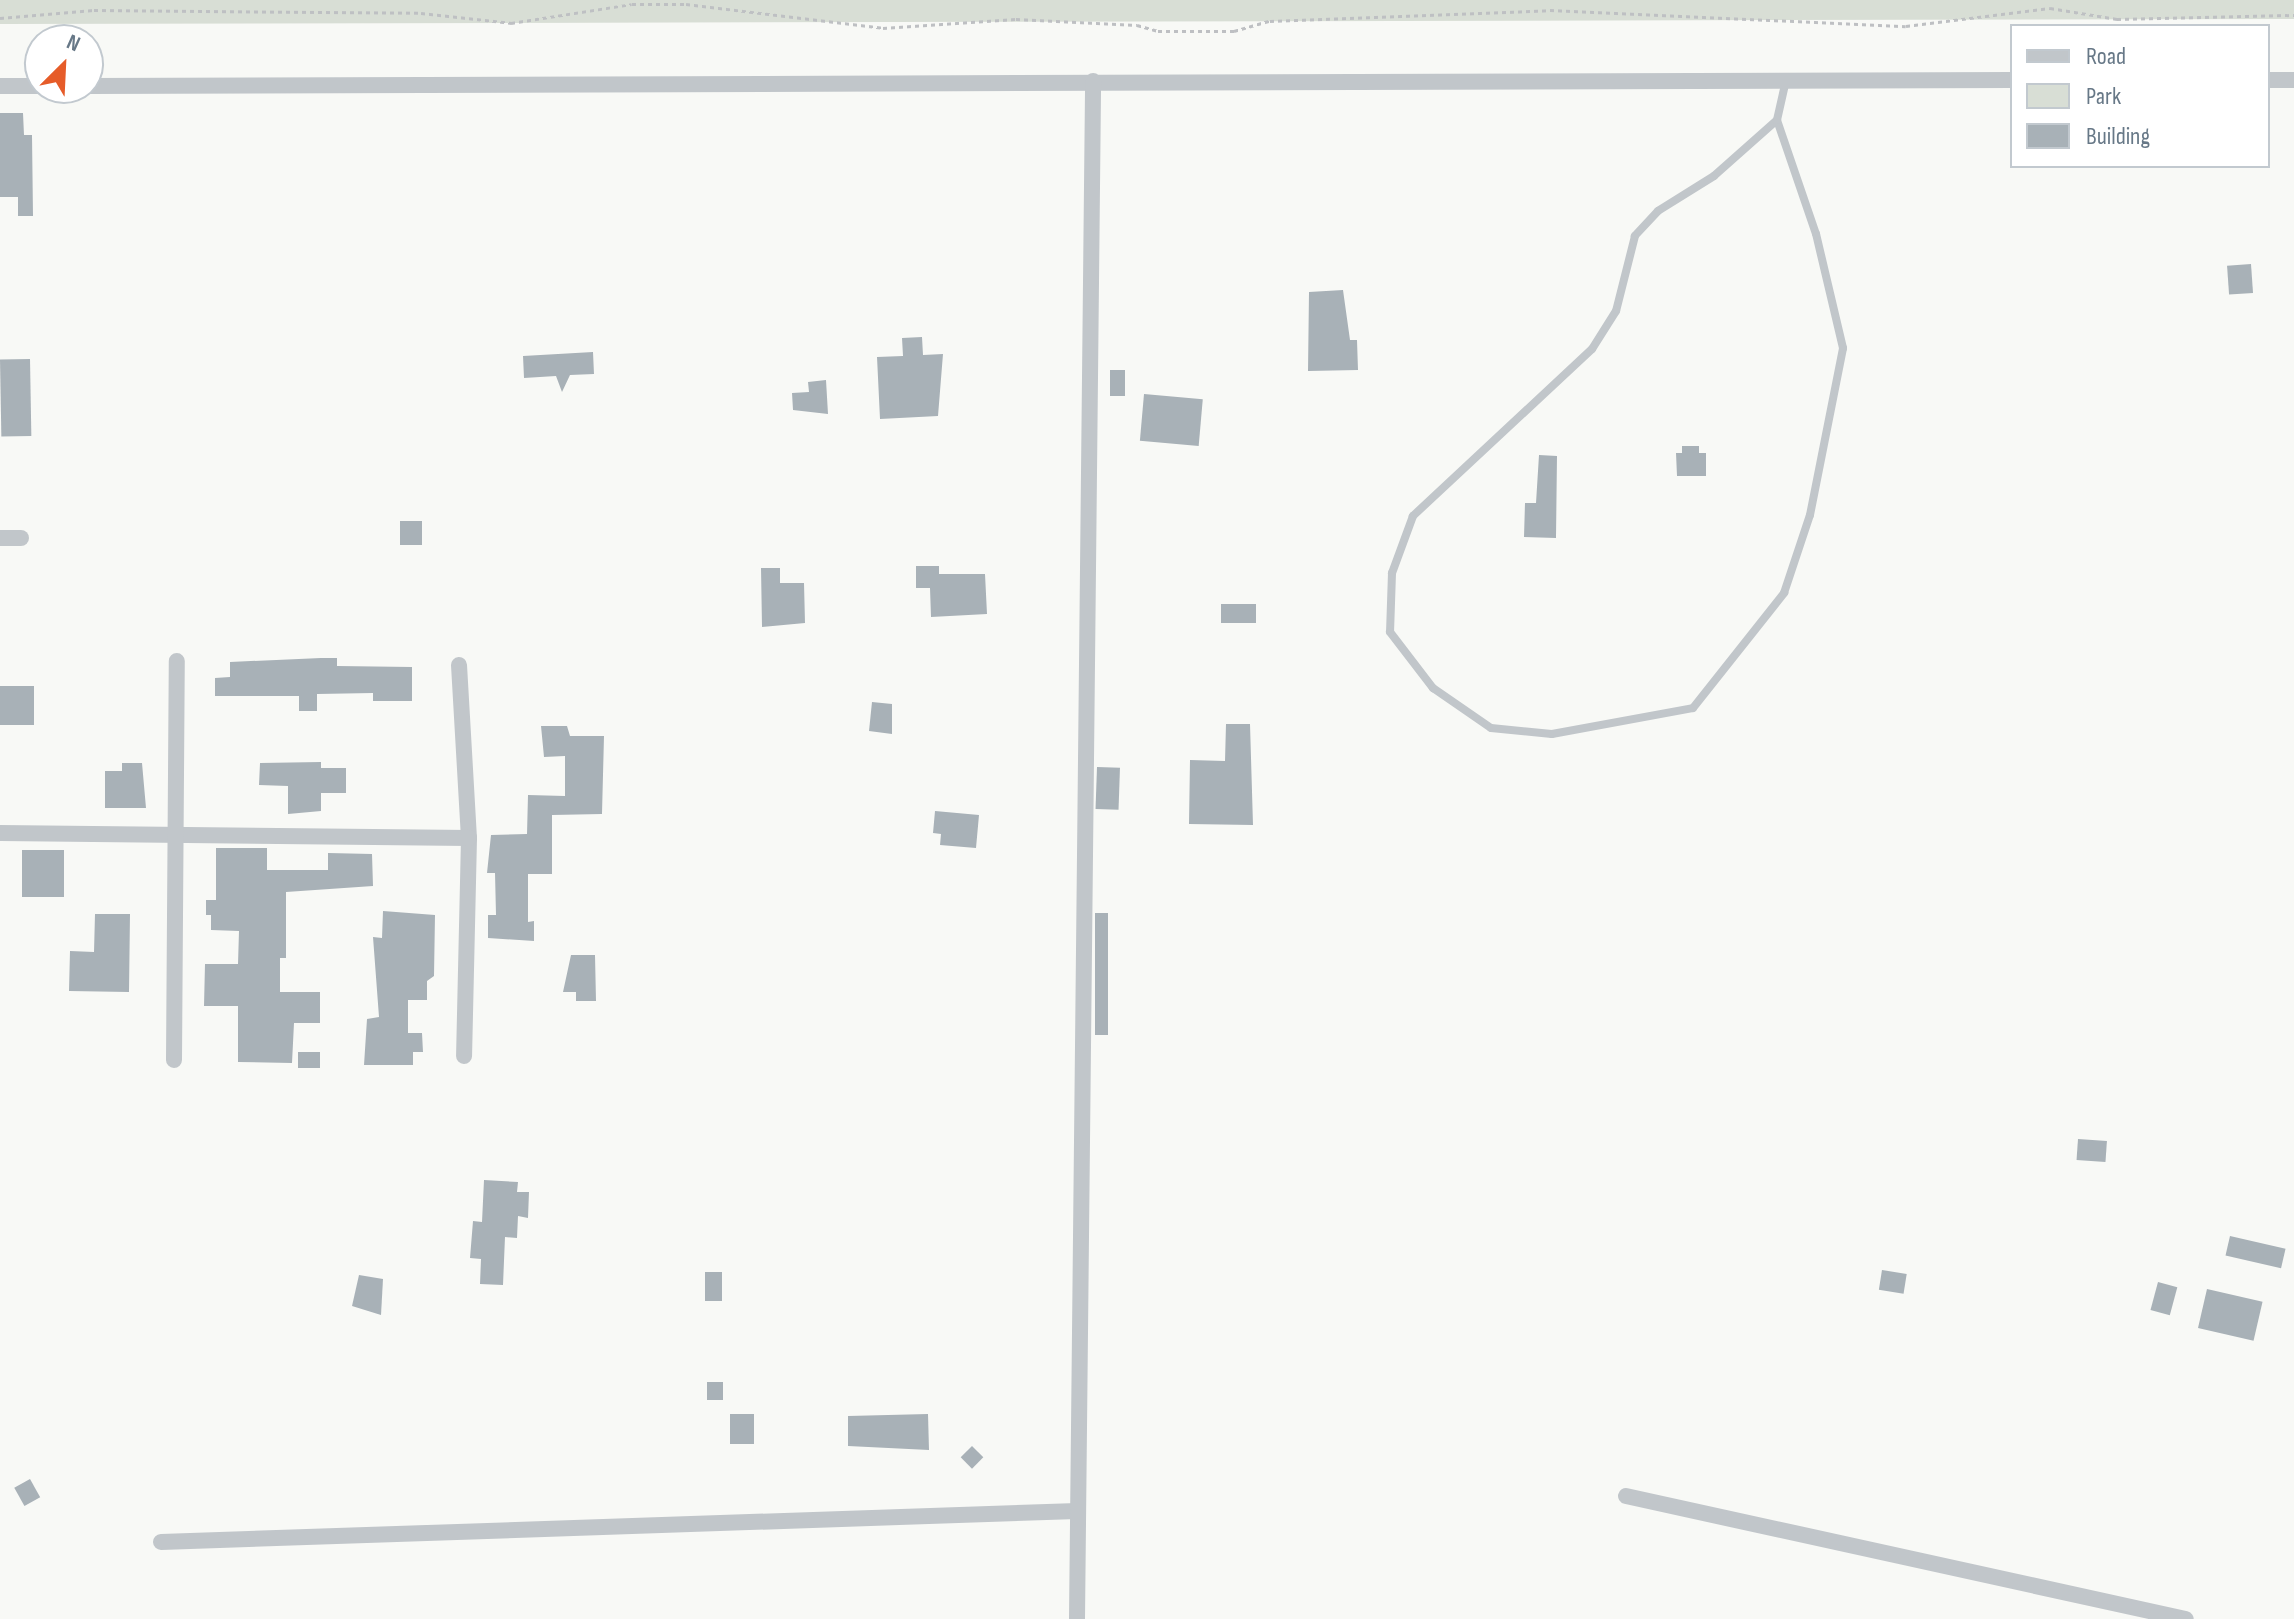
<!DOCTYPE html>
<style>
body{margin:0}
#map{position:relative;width:2294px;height:1619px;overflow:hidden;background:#f8f9f6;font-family:"Sofia Sans Condensed",sans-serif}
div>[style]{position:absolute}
.green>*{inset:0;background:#d8ded5}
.building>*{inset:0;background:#a8b1b7;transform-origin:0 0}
.path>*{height:3px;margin-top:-1.5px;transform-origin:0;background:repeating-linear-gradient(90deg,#bec0c3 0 4px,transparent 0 8px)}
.lane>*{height:8px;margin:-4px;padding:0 4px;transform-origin:4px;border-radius:4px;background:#c1c6ca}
.street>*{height:16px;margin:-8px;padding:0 8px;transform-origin:8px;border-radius:8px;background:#c1c6ca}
span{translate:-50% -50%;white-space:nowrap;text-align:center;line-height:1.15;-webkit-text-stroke:8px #fff;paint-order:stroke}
.legend{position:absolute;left:2010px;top:24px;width:260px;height:144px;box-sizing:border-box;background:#fff;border:2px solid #c2c9cf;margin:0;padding:10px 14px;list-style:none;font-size:24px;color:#677887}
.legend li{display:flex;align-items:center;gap:16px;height:40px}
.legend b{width:40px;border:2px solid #c2c9cf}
.north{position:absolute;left:24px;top:24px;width:80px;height:80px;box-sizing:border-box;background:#fff;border:2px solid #c2c9cf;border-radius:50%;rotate:24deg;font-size:22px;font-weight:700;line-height:32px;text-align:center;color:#677887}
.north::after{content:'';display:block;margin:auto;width:28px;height:36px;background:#e65c29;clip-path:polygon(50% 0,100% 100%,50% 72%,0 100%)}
</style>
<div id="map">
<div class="green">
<i style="clip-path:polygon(0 0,2294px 0,2294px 19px,0 24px)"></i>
</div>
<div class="building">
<i style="clip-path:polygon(0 113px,23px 113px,24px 135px,32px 135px,33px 216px,18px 216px,18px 197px,0 197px)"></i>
<i style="left:2251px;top:264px;width:29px;height:24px;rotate:86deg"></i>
<i style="clip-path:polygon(1343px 290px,1350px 340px,1357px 340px,1358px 370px,1308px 371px,1309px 292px)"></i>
<i style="clip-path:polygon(922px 337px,923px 355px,943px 354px,938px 416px,880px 419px,877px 357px,903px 356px,902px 338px)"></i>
<i style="clip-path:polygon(593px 352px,594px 374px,570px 375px,562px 392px,556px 376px,524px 378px,523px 356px)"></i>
<i style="left:30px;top:359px;width:77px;height:30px;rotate:89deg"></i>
<i style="left:1110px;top:370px;width:15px;height:26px"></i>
<i style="clip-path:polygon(826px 380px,828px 414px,793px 410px,792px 393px,809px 392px,808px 382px)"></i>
<i style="left:1144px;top:394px;width:59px;height:47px;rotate:5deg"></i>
<i style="clip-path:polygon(1682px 446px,1699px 446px,1699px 453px,1706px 453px,1706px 476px,1677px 476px,1676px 453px,1682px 453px)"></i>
<i style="clip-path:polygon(1539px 455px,1557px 456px,1556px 538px,1524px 537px,1525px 503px,1536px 503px)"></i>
<i style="left:422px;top:521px;width:24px;height:22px;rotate:90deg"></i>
<i style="clip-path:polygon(916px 566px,939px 566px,939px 574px,985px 574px,987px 614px,931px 617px,930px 588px,916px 588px)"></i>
<i style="clip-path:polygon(761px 568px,780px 568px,780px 583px,804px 583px,805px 623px,762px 627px)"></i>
<i style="left:1256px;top:604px;width:19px;height:35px;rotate:90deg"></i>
<i style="clip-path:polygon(321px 658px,337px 658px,337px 666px,412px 667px,412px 701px,373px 701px,373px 693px,317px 694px,317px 711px,299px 711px,299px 696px,215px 696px,215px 678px,230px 677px,230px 662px)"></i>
<i style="left:34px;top:686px;width:39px;height:34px;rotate:90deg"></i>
<i style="clip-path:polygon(872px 702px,892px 704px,892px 734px,869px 731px)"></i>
<i style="clip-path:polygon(1226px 724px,1250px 724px,1253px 825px,1189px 824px,1190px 760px,1225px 761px)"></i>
<i style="clip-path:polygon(541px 726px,567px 726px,570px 736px,604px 736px,602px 814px,552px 815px,552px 874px,528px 874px,528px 922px,534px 921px,534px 941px,488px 938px,488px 915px,496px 915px,495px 873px,487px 873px,491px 835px,527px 834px,528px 795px,565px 796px,565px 756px,544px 757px)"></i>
<i style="clip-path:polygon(321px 762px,321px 768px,346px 768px,346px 793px,321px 793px,321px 811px,288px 814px,288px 786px,259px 785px,260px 763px)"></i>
<i style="clip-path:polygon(122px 763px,142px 763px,146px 808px,105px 808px,105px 771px,122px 771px)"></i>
<i style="left:1097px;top:767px;width:23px;height:42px;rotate:2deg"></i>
<i style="clip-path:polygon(935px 811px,979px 815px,976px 848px,940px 845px,941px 834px,933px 833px)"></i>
<i style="clip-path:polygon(216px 848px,267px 848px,267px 870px,328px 870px,328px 853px,372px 854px,373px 886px,286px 892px,286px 958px,280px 958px,280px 992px,320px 992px,320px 1023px,294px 1023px,292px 1063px,238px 1062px,238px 1006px,204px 1006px,205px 964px,238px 964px,239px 931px,211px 930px,211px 915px,206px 915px,206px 900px,216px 900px)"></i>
<i style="left:22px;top:850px;width:42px;height:47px"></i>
<i style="clip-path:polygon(383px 911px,435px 915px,434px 976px,427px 981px,427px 1000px,408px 1000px,408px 1033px,422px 1033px,423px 1052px,413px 1052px,413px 1065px,364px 1065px,367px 1019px,379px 1017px,373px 937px,382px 938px)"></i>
<i style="left:1095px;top:913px;width:13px;height:122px"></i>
<i style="clip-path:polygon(95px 914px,130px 914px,129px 992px,69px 991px,70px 951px,94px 952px)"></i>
<i style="clip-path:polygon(571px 955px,595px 955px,596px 1001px,576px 1001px,576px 992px,563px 992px)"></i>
<i style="left:298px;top:1052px;width:22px;height:16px"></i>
<i style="left:2078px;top:1139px;width:29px;height:21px;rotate:4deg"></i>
<i style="clip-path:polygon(484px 1180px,518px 1182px,517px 1192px,529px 1192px,528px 1218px,518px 1216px,517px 1238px,505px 1237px,503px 1285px,480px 1284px,481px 1259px,470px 1258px,473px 1221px,482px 1222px)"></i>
<i style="left:2230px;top:1236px;width:57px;height:20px;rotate:13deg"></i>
<i style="left:1882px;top:1270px;width:25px;height:20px;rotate:9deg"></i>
<i style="left:705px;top:1272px;width:17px;height:29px"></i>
<i style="clip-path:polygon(359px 1275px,383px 1279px,381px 1315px,352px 1306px)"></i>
<i style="left:2158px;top:1282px;width:20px;height:29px;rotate:15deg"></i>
<i style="left:2207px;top:1289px;width:57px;height:40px;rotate:13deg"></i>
<i style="left:707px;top:1382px;width:16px;height:18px"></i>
<i style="left:730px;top:1414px;width:24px;height:30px"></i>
<i style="clip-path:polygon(928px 1414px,929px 1450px,848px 1446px,848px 1416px)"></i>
<i style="left:972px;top:1446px;width:16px;height:16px;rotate:45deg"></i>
<i style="left:30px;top:1479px;width:21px;height:18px;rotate:61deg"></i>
</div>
<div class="path">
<i style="left:0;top:18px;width:94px;rotate:-4.9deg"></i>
<i style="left:94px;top:10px;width:327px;rotate:0.5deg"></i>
<i style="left:421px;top:13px;width:91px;rotate:6.3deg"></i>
<i style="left:511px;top:23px;width:122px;rotate:-8.9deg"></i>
<i style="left:632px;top:4px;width:54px"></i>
<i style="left:686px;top:4px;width:198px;rotate:6.9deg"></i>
<i style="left:883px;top:28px;width:133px;rotate:-3.9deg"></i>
<i style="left:1016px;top:19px;width:121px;rotate:2.8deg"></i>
<i style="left:1137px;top:25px;width:22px;rotate:16deg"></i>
<i style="left:1158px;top:31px;width:76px"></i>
<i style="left:1234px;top:31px;width:37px;rotate:-16deg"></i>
<i style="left:1270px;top:21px;width:280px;rotate:-2.2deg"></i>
<i style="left:1550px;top:10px;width:356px;rotate:2.6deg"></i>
<i style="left:1906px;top:26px;width:145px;rotate:-7.1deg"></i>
<i style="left:2050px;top:8px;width:68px;rotate:9.3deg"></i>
<i style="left:2117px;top:19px;width:177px;rotate:-1.3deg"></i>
</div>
<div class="lane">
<i style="left:1777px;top:120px;width:84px;rotate:138.4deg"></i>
<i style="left:1714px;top:176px;width:66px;rotate:148deg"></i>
<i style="left:1658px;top:211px;width:34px;rotate:133deg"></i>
<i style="left:1635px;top:236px;width:77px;rotate:104.2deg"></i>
<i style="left:1616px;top:311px;width:45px;rotate:122.3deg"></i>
<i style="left:1592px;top:349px;width:245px;rotate:137deg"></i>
<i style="left:1413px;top:516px;width:61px;rotate:110.2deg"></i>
<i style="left:1392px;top:573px;width:59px;rotate:91.9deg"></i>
<i style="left:1390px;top:632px;width:71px;rotate:52.5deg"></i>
<i style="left:1433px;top:688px;width:70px;rotate:34.6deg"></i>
<i style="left:1491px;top:728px;width:61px;rotate:5.6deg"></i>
<i style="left:1552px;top:734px;width:143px;rotate:-10.4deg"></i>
<i style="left:1693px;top:708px;width:147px;rotate:-51.6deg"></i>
<i style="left:1784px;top:593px;width:82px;rotate:-71.6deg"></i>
<i style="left:1810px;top:515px;width:170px;rotate:-78.8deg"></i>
<i style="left:1843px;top:348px;width:117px;rotate:-103.3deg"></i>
<i style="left:1816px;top:234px;width:120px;rotate:-108.9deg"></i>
<i style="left:1777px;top:120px;width:41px;rotate:-77.3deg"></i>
</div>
<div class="street">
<i style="left:2268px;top:80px;width:26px"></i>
<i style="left:0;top:86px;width:40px"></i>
<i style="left:88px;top:86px;width:1924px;rotate:-0.18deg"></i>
<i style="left:0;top:538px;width:21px"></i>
<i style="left:459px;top:665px;width:173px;rotate:86.7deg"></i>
<i style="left:469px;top:838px;width:218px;rotate:91.3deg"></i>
<i style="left:0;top:833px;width:469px;rotate:0.6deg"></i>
<i style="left:174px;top:1060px;width:399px;rotate:-89.6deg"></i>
<i style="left:1626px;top:1496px;width:573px;rotate:12.39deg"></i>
<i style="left:161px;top:1542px;width:917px;rotate:-1.94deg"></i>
<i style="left:1077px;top:1619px;width:1538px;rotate:-89.4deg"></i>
</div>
<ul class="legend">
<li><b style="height:10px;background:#c1c6ca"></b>Road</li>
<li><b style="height:22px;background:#d8ded5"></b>Park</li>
<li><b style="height:22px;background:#a8b1b7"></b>Building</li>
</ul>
<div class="north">N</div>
</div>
